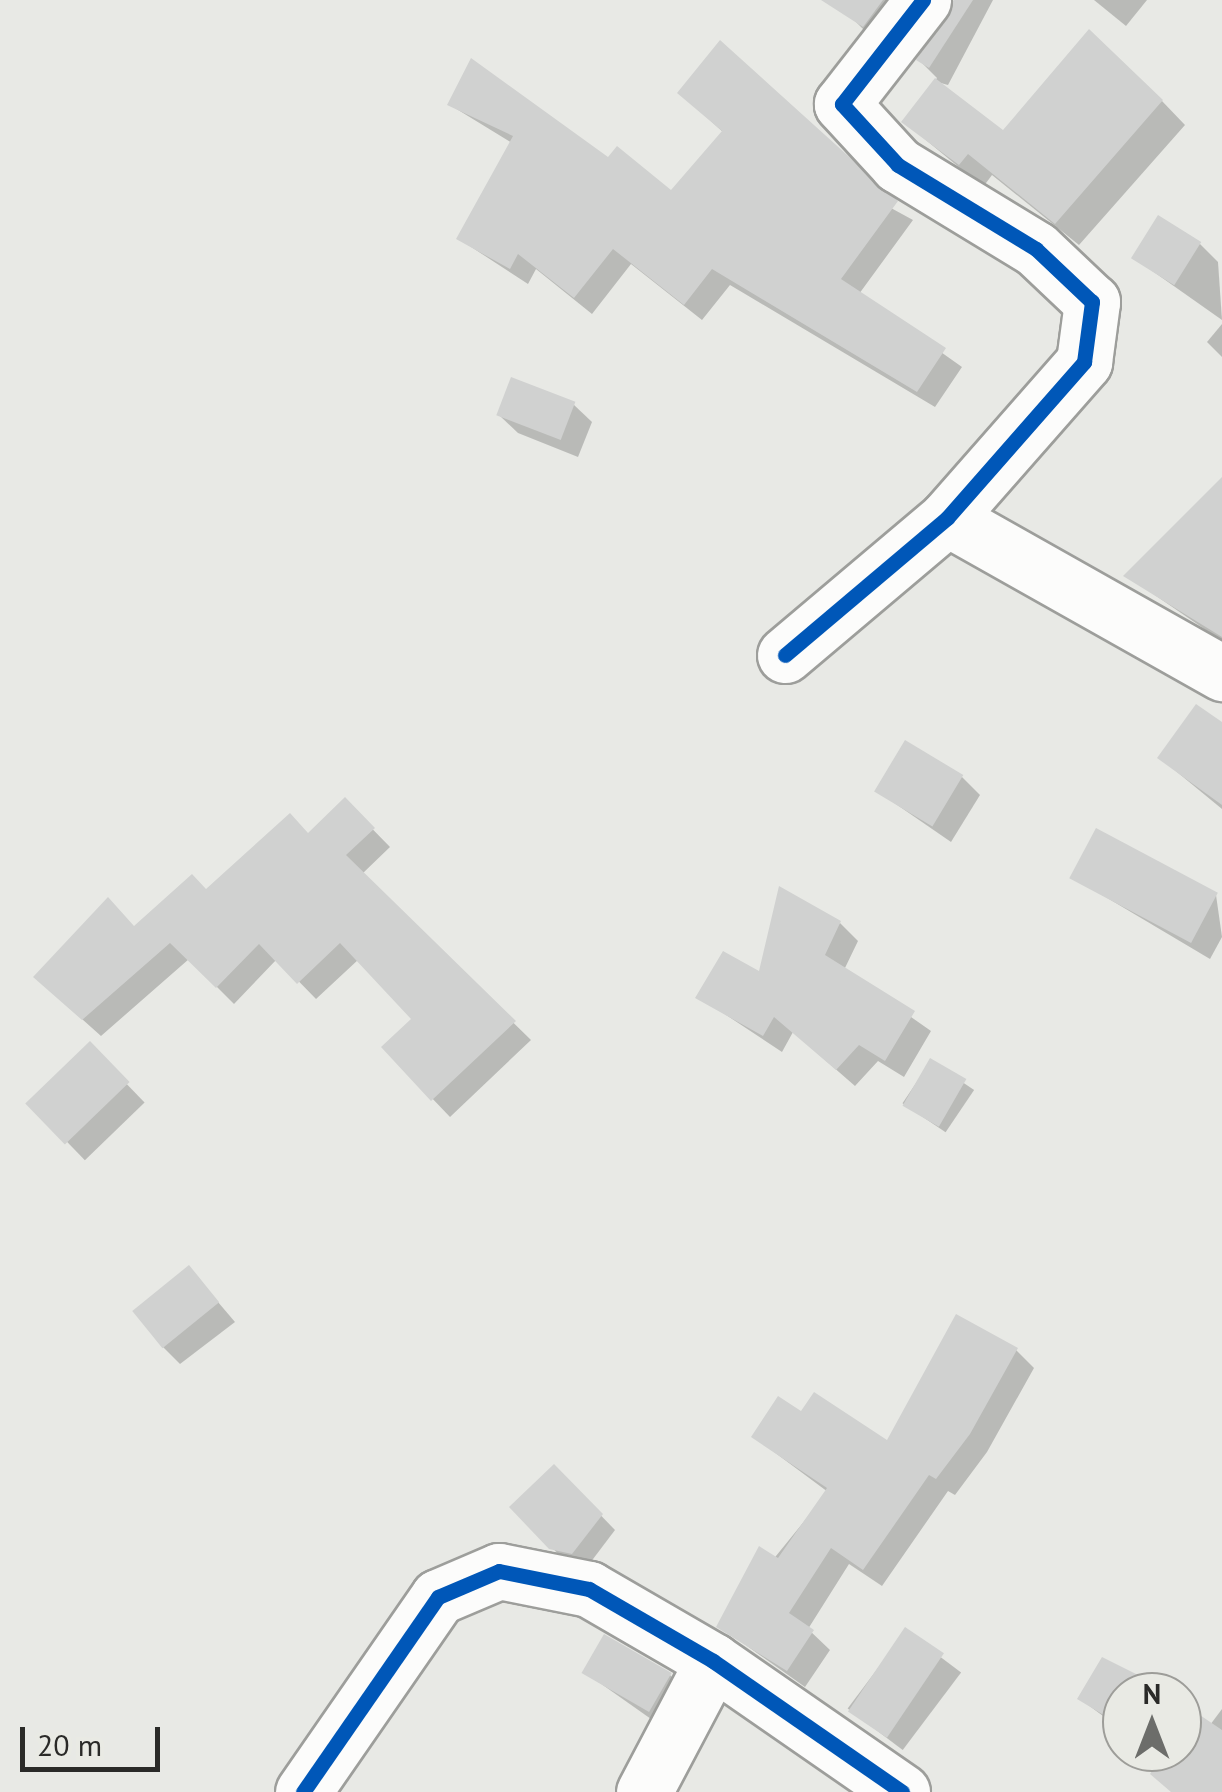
<!DOCTYPE html>
<style>
body{margin:0}
#map{position:relative;width:1222px;height:1792px;overflow:hidden;background:#e8e9e5;font-family:"PT Sans",sans-serif}
div>[style]{position:absolute}
.shadow>*{inset:0;background:#0003;transform-origin:0 0}
.building>*{inset:0;background:#d0d1d0;transform-origin:0 0}
.roads{filter:drop-shadow(2px 0 #9d9e9b) drop-shadow(-2px 0 #9d9e9b) drop-shadow(0 2px #9d9e9b) drop-shadow(0 -2px #9d9e9b)}
.minor>*{height:55px;margin:-27.5px;padding:0 27.5px;transform-origin:27.5px;border-radius:27.5px;background:#fcfcfb}
.cycleway>*{height:15px;margin:-7.5px;padding:0 7.5px;transform-origin:7.5px;border-radius:7.5px;background:#0057b8}
span{translate:-50% -50%;white-space:nowrap;text-align:center;line-height:1.15;-webkit-text-stroke:10px #e9eae4;paint-order:stroke}
.north{position:absolute;left:1102px;top:1672px;width:100px;height:100px;box-sizing:border-box;background:#e9eae4;border:2px solid #9d9d99;border-radius:50%;rotate:0deg;font-size:28px;font-weight:700;line-height:40px;text-align:center;color:#2a2a28}
.north::after{content:'';display:block;margin:auto;width:35px;height:45px;background:#6c6d6a;clip-path:polygon(50% 0,100% 100%,50% 72%,0 100%)}
.scale{position:absolute;left:20px;top:1727px;width:140px;height:45px;box-sizing:border-box;border:5px solid #2a2a28;border-top:0;padding-left:12px;font-size:30px;line-height:35px;white-space:nowrap;color:#2a2a28;-webkit-text-stroke:8px #e9eae4;paint-order:stroke}
</style>
<div id="map">
<div class="shadow">
<i style="clip-path:polygon(860px 0,919px 0,868px 34px,850px 16px)"></i>
<i style="clip-path:polygon(954px 0,993px 0,948px 85px,937px 82px,1003px 133px,1162px 101px,1185px 125px,1079px 245px,992px 175px,983px 187px,904px 122px,937px 78px,919px 60px)"></i>
<i style="clip-path:polygon(1094px 0,1147px 0,1126px 26px)"></i>
<i style="clip-path:polygon(680px 93px,913px 220px,859px 294px,962px 367px,935px 407px,730px 285px,702px 320px,631px 264px,592px 314px,536px 269px,528px 284px,459px 239px,512px 143px,450px 105px,608px 161px,671px 194px,724px 133px)"></i>
<i style="clip-path:polygon(1200px 244px,1218px 262px,1222px 320px,1134px 258px)"></i>
<i style="clip-path:polygon(1222px 324px,1222px 357px,1207px 342px)"></i>
<i style="clip-path:polygon(573px 404px,592px 422px,578px 457px,518px 433px,499px 415px)"></i>
<i style="clip-path:polygon(1222px 482px,1222px 641px,1127px 576px)"></i>
<i style="clip-path:polygon(1222px 725px,1222px 809px,1160px 758px)"></i>
<i style="clip-path:polygon(962px 777px,980px 795px,951px 842px,877px 791px)"></i>
<i style="clip-path:polygon(345px 801px,390px 847px,362px 874px,531px 1040px,450px 1117px,384px 1048px,415px 1019px,359px 959px,316px 999px,277px 959px,234px 1004px,189px 959px,101px 1036px,54px 994px,135px 929px,309px 835px)"></i>
<i style="clip-path:polygon(1072px 877px,1216px 895px,1222px 937px,1210px 959px)"></i>
<i style="clip-path:polygon(840px 923px,858px 941px,844px 970px,931px 1031px,904px 1077px,878px 1061px,855px 1086px,793px 1032px,782px 1052px,699px 997px,760px 975px)"></i>
<i style="left:89px;top:1045px;width:80px;height:83px;rotate:46deg"></i>
<i style="left:931px;top:1061px;width:52px;height:51px;rotate:34deg"></i>
<i style="clip-path:polygon(189px 1268px,235px 1322px,180px 1364px,162px 1346px)"></i>
<i style="clip-path:polygon(1016px 1350px,1034px 1368px,987px 1452px,955px 1495px,948px 1491px,882px 1586px,849px 1564px,808px 1629px,830px 1650px,805px 1687px,719px 1626px,828px 1492px,754px 1437px,802px 1414px,888px 1443px)"></i>
<i style="clip-path:polygon(554px 1467px,615px 1530px,587px 1567px,566px 1562px,513px 1507px)"></i>
<i style="left:906px;top:1631px;width:69px;height:97px;rotate:37deg"></i>
<i style="clip-path:polygon(1103px 1660px,1155px 1692px,1122px 1692px,1122px 1730px,1080px 1699px)"></i>
<i style="clip-path:polygon(583px 1671px,670px 1675px,688px 1693px,668px 1731px)"></i>
<i style="clip-path:polygon(1182px 1708px,1210px 1725px,1222px 1709px,1222px 1792px,1172px 1792px,1136px 1752px,1182px 1752px)"></i>
</div>
<div class="building">
<i style="clip-path:polygon(821px 0,883px 0,863px 27px)"></i>
<i style="clip-path:polygon(954px 0,973px 0,929px 68px,916px 60px)"></i>
<i style="clip-path:polygon(1089px 29px,1163px 100px,1055px 224px,968px 154px,959px 165px,901px 122px,935px 78px,1003px 130px)"></i>
<i style="clip-path:polygon(720px 40px,898px 201px,841px 279px,946px 348px,917px 392px,712px 269px,684px 305px,613px 249px,574px 298px,518px 254px,510px 269px,456px 239px,513px 136px,447px 105px,471px 58px,608px 157px,617px 146px,671px 190px,722px 131px,677px 93px)"></i>
<i style="left:1158px;top:215px;width:51px;height:51px;rotate:32deg"></i>
<i style="left:511px;top:377px;width:69px;height:41px;rotate:21deg"></i>
<i style="clip-path:polygon(1222px 477px,1222px 637px,1123px 576px)"></i>
<i style="clip-path:polygon(1196px 704px,1222px 722px,1222px 805px,1157px 758px)"></i>
<i style="left:905px;top:740px;width:68px;height:60px;rotate:31deg"></i>
<i style="clip-path:polygon(345px 797px,375px 828px,346px 855px,516px 1021px,431px 1101px,381px 1047px,411px 1019px,340px 943px,297px 984px,259px 944px,216px 988px,170px 943px,82px 1020px,33px 977px,108px 897px,134px 926px,192px 874px,206px 889px,290px 813px,308px 833px)"></i>
<i style="left:1096px;top:828px;width:138px;height:57px;rotate:28deg"></i>
<i style="clip-path:polygon(779px 886px,841px 921px,825px 955px,915px 1011px,885px 1061px,859px 1045px,836px 1070px,774px 1017px,763px 1036px,695px 998px,723px 951px,759px 971px)"></i>
<i style="left:90px;top:1041px;width:57px;height:90px;rotate:46deg"></i>
<i style="left:930px;top:1058px;width:42px;height:55px;rotate:30deg"></i>
<i style="left:189px;top:1265px;width:48px;height:73px;rotate:51deg"></i>
<i style="clip-path:polygon(956px 1314px,1018px 1348px,970px 1434px,936px 1479px,929px 1475px,863px 1570px,831px 1548px,789px 1613px,814px 1630px,787px 1671px,716px 1627px,759px 1546px,778px 1558px,827px 1488px,751px 1437px,778px 1396px,801px 1411px,814px 1392px,887px 1440px)"></i>
<i style="clip-path:polygon(554px 1464px,603px 1514px,572px 1554px,549px 1549px,509px 1507px)"></i>
<i style="left:905px;top:1627px;width:47px;height:102px;rotate:34deg"></i>
<i style="left:604px;top:1634px;width:78px;height:45px;rotate:30deg"></i>
<i style="clip-path:polygon(1102px 1657px,1154px 1683px,1166px 1692px,1122px 1692px,1122px 1726px,1077px 1699px)"></i>
<i style="clip-path:polygon(1182px 1703px,1222px 1730px,1222px 1792px,1171px 1792px,1150px 1774px,1165px 1752px,1182px 1752px)"></i>
</div>
<div class="roads">
<div class="minor">
<i style="left:947px;top:518px;width:316px;rotate:29.4deg"></i>
<i style="left:785px;top:655px;width:212px;rotate:-40.2deg"></i>
<i style="left:947px;top:518px;width:208px;rotate:-48.7deg"></i>
<i style="left:1084px;top:362px;width:61px;rotate:-82.4deg"></i>
<i style="left:1092px;top:302px;width:77px;rotate:-136.6deg"></i>
<i style="left:1036px;top:249px;width:162px;rotate:-148.7deg"></i>
<i style="left:898px;top:165px;width:83px;rotate:-132.6deg"></i>
<i style="left:842px;top:104px;width:132px;rotate:-52.1deg"></i>
<i style="left:303px;top:1792px;width:237px;rotate:-55.3deg"></i>
<i style="left:438px;top:1597px;width:66px;rotate:-23.1deg"></i>
<i style="left:499px;top:1571px;width:92px;rotate:11.3deg"></i>
<i style="left:589px;top:1589px;width:143px;rotate:30.1deg"></i>
<i style="left:713px;top:1661px;width:230px;rotate:34.7deg"></i>
<i style="left:644px;top:1792px;width:148px;rotate:-62.2deg"></i>
</div>
</div>
<div class="cycleway">
<i style="left:785px;top:655px;width:212px;rotate:-40.2deg"></i>
<i style="left:947px;top:518px;width:208px;rotate:-48.7deg"></i>
<i style="left:1084px;top:362px;width:61px;rotate:-82.4deg"></i>
<i style="left:1092px;top:302px;width:77px;rotate:-136.6deg"></i>
<i style="left:1036px;top:249px;width:162px;rotate:-148.7deg"></i>
<i style="left:898px;top:165px;width:83px;rotate:-132.6deg"></i>
<i style="left:842px;top:104px;width:132px;rotate:-52.1deg"></i>
<i style="left:303px;top:1792px;width:237px;rotate:-55.3deg"></i>
<i style="left:438px;top:1597px;width:66px;rotate:-23.1deg"></i>
<i style="left:499px;top:1571px;width:92px;rotate:11.3deg"></i>
<i style="left:589px;top:1589px;width:143px;rotate:30.1deg"></i>
<i style="left:713px;top:1661px;width:230px;rotate:34.7deg"></i>
</div>
<div class="north">N</div>
<div class="scale">20 m</div>
</div>
